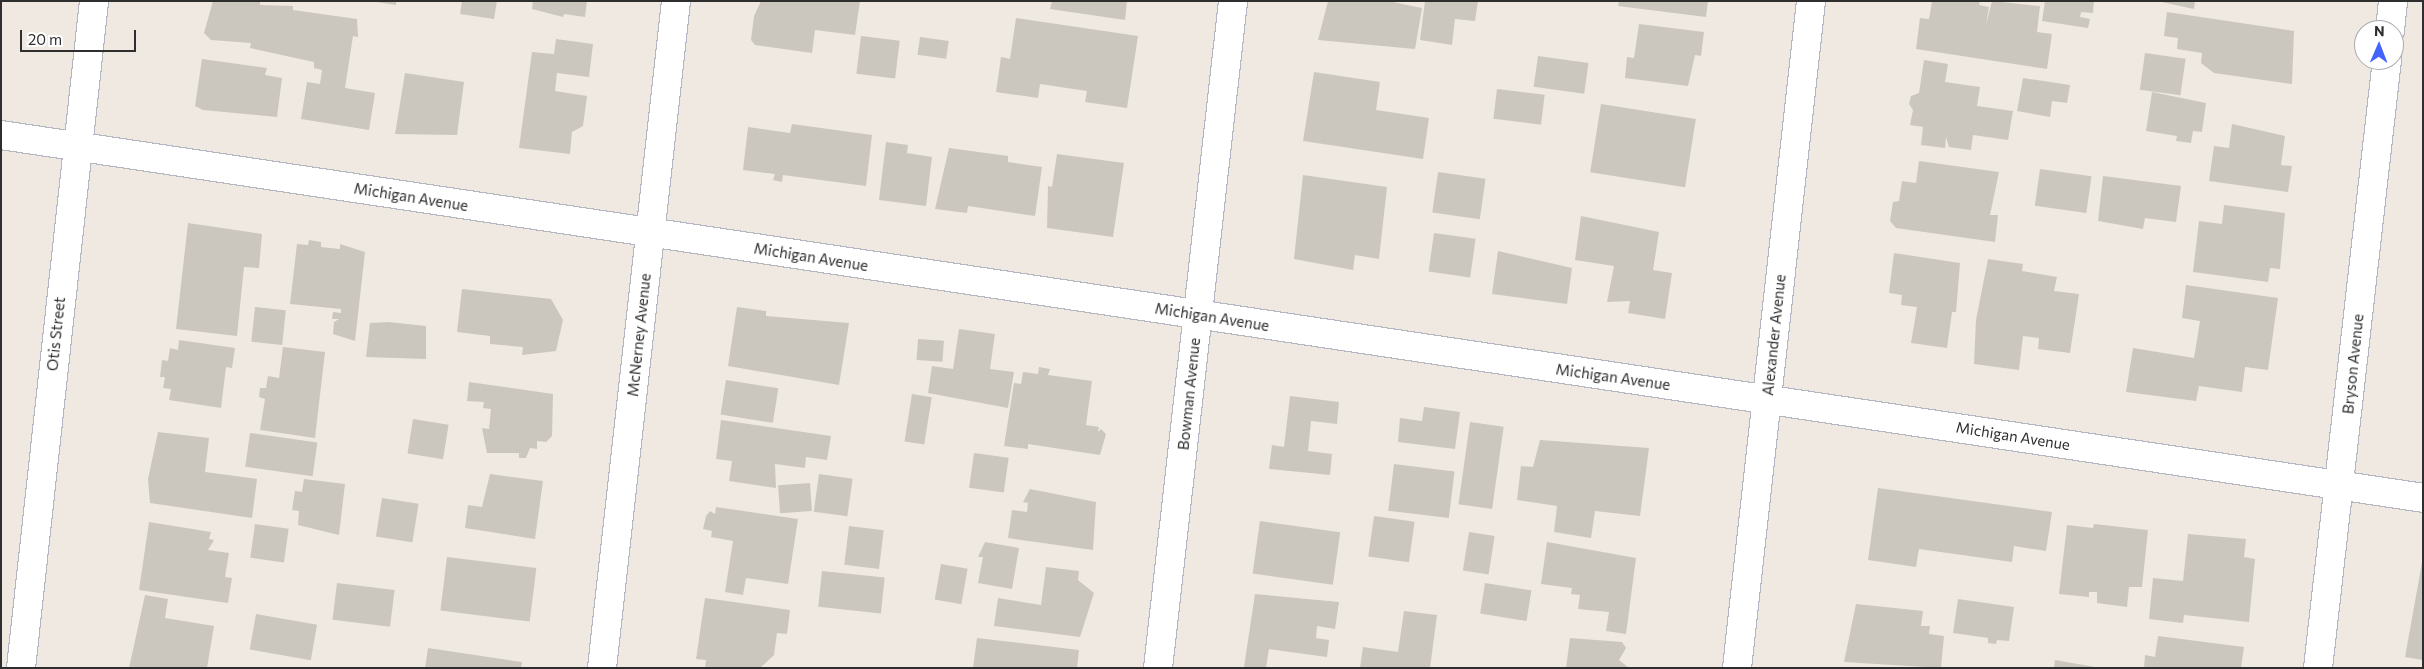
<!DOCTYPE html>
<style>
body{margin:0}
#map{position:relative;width:2424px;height:669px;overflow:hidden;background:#efe9e1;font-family:Commissioner,sans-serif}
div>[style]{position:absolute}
.building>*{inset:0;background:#cbc7bf;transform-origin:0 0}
.roads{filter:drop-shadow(1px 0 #b4b7c1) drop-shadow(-1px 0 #b4b7c1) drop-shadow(0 1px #b4b7c1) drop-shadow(0 -1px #b4b7c1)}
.street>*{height:28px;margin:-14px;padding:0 14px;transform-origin:14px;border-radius:14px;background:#fff}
.secondary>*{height:28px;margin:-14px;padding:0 14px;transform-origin:14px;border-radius:14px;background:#fff}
span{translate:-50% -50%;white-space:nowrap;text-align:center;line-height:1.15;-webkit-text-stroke:4.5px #fff;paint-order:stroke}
.street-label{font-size:15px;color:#2e2e2e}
.frame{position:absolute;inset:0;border:2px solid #2e2e2e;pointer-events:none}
.north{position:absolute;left:2354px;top:20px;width:50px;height:50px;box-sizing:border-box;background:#fff;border:1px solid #ababab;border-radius:50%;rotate:1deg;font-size:14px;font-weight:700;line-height:20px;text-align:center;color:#2e2e2e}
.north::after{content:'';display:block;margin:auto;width:18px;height:22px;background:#4264fb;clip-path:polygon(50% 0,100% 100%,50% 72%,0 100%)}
.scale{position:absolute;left:20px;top:30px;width:116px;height:22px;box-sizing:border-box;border:2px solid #2e2e2e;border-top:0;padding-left:6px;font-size:15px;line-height:18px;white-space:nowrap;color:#2e2e2e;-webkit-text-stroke:4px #fff;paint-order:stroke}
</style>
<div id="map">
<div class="building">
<i style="clip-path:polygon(213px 1px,260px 1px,260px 5px,293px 6px,293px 10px,357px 19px,358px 37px,353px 36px,345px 88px,375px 93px,369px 130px,301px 119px,307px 82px,320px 84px,322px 70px,314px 68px,314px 62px,250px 48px,251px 43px,211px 40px,204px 33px)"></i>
<i style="clip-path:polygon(370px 1px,396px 1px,396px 5px)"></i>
<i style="clip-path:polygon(462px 1px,497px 1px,494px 19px,460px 14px)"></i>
<i style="clip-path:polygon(533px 1px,587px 1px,585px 17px,564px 14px,563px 17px,532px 9px)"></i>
<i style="clip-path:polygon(761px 1px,860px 1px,855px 35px,815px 30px,812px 53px,755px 45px,751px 40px,754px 16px)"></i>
<i style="clip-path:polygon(1052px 1px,1127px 1px,1125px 20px,1050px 9px)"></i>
<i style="clip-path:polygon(1328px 1px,1388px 1px,1422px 8px,1415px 49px,1318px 40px)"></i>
<i style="clip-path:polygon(1425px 1px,1478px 1px,1475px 21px,1455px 19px,1452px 45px,1420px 40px)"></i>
<i style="clip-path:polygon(1619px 1px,1708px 1px,1706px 17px,1618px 6px)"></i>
<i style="clip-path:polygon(1932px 1px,1980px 1px,1979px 5px,1989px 7px,1986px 25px,1992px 1px,2040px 6px,2037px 32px,2052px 34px,2047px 69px,1916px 49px,1920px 18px,1929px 19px)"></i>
<i style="clip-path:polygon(2045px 1px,2094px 1px,2093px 13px,2081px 12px,2080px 17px,2090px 19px,2088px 28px,2042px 21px)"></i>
<i style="clip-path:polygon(2157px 1px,2195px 1px,2194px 9px)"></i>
<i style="clip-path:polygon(2167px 12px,2294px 31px,2292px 84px,2214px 73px,2201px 63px,2202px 53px,2177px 49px,2178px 38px,2164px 36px)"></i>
<i style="clip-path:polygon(1016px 18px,1138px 36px,1127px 108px,1085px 102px,1087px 91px,1040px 84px,1038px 98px,996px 92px,1001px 57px,1010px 59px)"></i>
<i style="clip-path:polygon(1639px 24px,1704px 32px,1701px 56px,1695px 55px,1688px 86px,1625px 78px,1627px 57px,1634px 58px)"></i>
<i style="left:861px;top:36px;width:39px;height:38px;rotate:7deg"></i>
<i style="left:920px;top:37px;width:29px;height:18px;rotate:8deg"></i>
<i style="clip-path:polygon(556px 39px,593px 44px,589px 77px,557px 73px,555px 91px,587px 96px,583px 126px,572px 132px,570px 154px,519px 148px,532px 52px,554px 54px)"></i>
<i style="left:2145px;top:53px;width:41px;height:37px;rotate:8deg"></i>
<i style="left:1538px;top:56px;width:51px;height:31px;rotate:8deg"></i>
<i style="clip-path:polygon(202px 59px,267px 68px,265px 75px,282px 78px,277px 117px,203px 110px,195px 106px)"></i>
<i style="clip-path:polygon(1924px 60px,1948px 64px,1945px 82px,1980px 87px,1977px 106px,2013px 111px,2008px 140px,1973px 135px,1971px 150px,1949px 147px,1946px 137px,1945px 148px,1921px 145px,1923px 127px,1910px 125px,1913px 110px,1909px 104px,1911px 96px,1919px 93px)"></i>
<i style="clip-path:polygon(1314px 72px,1380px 82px,1376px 110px,1429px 118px,1423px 159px,1303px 141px)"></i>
<i style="clip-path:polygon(405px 73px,464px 82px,457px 135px,395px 134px)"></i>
<i style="clip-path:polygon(2023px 78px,2070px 85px,2067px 103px,2052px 101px,2050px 117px,2017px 111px)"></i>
<i style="left:1497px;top:89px;width:48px;height:30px;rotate:7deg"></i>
<i style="clip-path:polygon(2152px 92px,2206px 103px,2202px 132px,2193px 131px,2191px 143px,2176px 141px,2177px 136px,2146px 131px)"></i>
<i style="left:1601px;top:104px;width:96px;height:69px;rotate:9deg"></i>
<i style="clip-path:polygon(792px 124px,872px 135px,866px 186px,783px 175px,782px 182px,773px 180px,775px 174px,743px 170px,748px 127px,790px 133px)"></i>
<i style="clip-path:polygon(2232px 124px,2285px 136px,2281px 165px,2292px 166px,2288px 192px,2209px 181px,2214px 146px,2229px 148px)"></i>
<i style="clip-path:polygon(886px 142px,908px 145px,907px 153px,932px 157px,926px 206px,879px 200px)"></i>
<i style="clip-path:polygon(949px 148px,1008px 156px,1008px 162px,1042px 167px,1035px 216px,968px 206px,967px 213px,935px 209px)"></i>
<i style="clip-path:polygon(1057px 154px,1124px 163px,1113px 237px,1047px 228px,1048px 186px,1052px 187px)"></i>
<i style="clip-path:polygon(1919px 161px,1999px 172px,1990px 215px,1998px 215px,1995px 242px,1896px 228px,1890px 221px,1893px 202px,1899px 201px,1902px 181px,1916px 183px)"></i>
<i style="left:2040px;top:169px;width:52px;height:37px;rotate:8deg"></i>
<i style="left:1438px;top:172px;width:48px;height:41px;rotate:8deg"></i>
<i style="clip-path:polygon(1303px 175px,1387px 187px,1379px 259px,1355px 255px,1353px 270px,1294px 259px)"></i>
<i style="clip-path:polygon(2103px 176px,2181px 186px,2176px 222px,2145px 218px,2143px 229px,2098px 221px)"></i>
<i style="clip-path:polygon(2224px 205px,2285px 213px,2280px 269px,2270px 268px,2268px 282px,2193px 272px,2199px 221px,2222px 224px)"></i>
<i style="clip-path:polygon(1581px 216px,1659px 232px,1653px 270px,1672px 273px,1665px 319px,1628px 313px,1630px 301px,1607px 302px,1614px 266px,1575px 260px)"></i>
<i style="clip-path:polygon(188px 223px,262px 234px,259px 268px,244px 267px,237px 336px,176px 329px)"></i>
<i style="left:1434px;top:233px;width:42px;height:39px;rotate:8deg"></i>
<i style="clip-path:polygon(309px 240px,321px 242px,321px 247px,340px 249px,340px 244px,365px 252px,355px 341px,333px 334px,334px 322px,339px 319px,332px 319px,333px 312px,341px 313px,341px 309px,290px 304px,297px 244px,308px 245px)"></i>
<i style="clip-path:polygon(1498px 251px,1572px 268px,1567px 304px,1492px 294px)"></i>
<i style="clip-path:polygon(1894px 253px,1960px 263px,1956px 312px,1952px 312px,1947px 348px,1911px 343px,1917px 307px,1901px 305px,1902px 295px,1889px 293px)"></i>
<i style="clip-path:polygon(1988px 259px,2023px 264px,2022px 271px,2057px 277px,2054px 291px,2079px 294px,2070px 353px,2038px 349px,2039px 338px,2023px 336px,2019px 370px,1974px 364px,1976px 320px)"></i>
<i style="clip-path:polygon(2186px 285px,2278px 298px,2268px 370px,2245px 367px,2242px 392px,2199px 386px,2196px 401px,2126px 392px,2133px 348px,2194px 358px,2200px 321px,2182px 318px)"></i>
<i style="clip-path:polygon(462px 289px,551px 299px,563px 320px,556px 351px,522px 355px,523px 347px,490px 344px,490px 336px,457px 332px)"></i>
<i style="left:255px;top:307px;width:31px;height:35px;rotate:6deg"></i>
<i style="clip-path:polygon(737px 307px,766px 311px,766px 316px,849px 323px,839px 385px,728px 366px)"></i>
<i style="clip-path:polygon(388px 322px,426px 326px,426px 359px,366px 357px,370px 323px)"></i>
<i style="clip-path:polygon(959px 329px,995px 334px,990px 369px,1014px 372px,1008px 408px,928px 393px,932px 366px,953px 369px)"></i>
<i style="left:918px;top:339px;width:26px;height:21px;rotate:4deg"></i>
<i style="clip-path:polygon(179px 340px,235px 348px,232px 368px,226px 367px,221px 408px,169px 400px,171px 389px,163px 388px,165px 377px,160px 377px,162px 360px,168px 361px,170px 348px,178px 350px)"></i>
<i style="clip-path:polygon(283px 347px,325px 352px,315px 438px,260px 430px,265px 399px,259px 397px,260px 388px,266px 388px,268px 376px,279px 378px)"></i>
<i style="clip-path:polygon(1039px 367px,1050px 369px,1048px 375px,1092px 381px,1086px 425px,1099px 427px,1098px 432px,1101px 429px,1106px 434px,1100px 455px,1028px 444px,1028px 449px,1004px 446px,1014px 383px,1021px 384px,1023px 372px,1038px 374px)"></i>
<i style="left:726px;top:380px;width:53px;height:35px;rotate:9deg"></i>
<i style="clip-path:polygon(469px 382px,553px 394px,552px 436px,546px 442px,537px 441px,537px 449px,530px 448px,526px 458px,519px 458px,519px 453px,487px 453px,482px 428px,489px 429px,491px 409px,483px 408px,484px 402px,467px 401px)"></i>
<i style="left:912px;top:394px;width:20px;height:48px;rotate:9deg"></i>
<i style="clip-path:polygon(1290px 396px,1339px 402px,1337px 424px,1311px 421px,1308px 451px,1332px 454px,1330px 475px,1269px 469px,1272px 445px,1284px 447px)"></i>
<i style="clip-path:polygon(1424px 407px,1460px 412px,1455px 449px,1398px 442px,1400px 418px,1422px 421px)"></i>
<i style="left:413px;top:419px;width:36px;height:35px;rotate:9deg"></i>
<i style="clip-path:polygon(721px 420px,831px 436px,827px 460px,806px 457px,805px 468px,775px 464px,776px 488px,729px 481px,732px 461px,716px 459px)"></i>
<i style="left:1470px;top:422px;width:34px;height:83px;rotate:8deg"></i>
<i style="clip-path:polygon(158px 432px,209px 438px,205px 472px,257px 479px,252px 518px,150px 503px,148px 479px)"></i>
<i style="left:250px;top:433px;width:68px;height:34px;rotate:8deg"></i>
<i style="clip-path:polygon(1540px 440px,1649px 448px,1640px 516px,1595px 511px,1591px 538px,1554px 532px,1557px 506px,1517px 500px,1521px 466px,1533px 467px)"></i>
<i style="left:974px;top:453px;width:35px;height:35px;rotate:8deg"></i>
<i style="left:1394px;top:464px;width:61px;height:47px;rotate:7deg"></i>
<i style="clip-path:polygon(490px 474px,543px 481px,535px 539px,465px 528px,468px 505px,482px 507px)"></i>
<i style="left:819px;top:474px;width:34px;height:38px;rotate:8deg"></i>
<i style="clip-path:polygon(304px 479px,345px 484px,339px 535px,298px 525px,299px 511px,292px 510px,295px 491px,302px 492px)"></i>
<i style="left:810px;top:483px;width:28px;height:32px;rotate:86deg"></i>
<i style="clip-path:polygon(1878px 488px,2052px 512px,2046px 551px,2014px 546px,2012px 562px,1919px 549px,1916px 567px,1868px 560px)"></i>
<i style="clip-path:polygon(1030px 489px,1096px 502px,1093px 550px,1008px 538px,1012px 510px,1027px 512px,1028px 503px,1023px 502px)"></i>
<i style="left:382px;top:498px;width:37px;height:39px;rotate:9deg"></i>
<i style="clip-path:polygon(716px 507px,798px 519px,788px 584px,746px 578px,743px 595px,725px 592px,733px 541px,711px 537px,712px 531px,703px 529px,706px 516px,710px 511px,715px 514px)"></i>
<i style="left:1374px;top:516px;width:41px;height:41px;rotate:8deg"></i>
<i style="left:1260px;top:521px;width:81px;height:53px;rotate:8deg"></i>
<i style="clip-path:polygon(149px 522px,211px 532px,209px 539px,214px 540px,208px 550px,229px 553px,225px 577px,232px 578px,228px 603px,139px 590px)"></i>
<i style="left:255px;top:524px;width:34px;height:34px;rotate:8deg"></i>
<i style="clip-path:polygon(2094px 524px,2148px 530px,2142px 587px,2129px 587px,2127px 607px,2097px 603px,2097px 592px,2089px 592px,2089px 597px,2059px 594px,2067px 525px,2093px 528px)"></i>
<i style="left:849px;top:526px;width:35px;height:39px;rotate:7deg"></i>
<i style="left:1469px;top:532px;width:26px;height:39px;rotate:9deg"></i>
<i style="clip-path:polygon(2188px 534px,2246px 539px,2244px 557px,2255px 559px,2249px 622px,2184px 615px,2183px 623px,2149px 619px,2153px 578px,2183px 581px)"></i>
<i style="clip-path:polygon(985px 542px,1019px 548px,1012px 589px,978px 583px,983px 557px,978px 557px)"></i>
<i style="clip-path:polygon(1547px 542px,1636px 558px,1626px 634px,1606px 631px,1609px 612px,1578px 609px,1580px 595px,1571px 594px,1572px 588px,1541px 584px)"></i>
<i style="left:447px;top:557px;width:90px;height:54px;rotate:7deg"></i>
<i style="clip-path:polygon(2423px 557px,2423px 660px,2405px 657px)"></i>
<i style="left:941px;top:564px;width:27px;height:36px;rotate:10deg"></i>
<i style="clip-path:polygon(1046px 567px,1079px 571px,1078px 580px,1094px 593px,1080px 637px,994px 626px,998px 598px,1041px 605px)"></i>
<i style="left:822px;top:571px;width:63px;height:36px;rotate:6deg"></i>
<i style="left:337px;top:583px;width:58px;height:37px;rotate:7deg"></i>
<i style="left:1485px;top:583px;width:47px;height:31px;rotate:9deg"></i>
<i style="clip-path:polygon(1255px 594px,1339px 602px,1335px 629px,1317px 626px,1316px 638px,1329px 640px,1327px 657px,1269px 649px,1266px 668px,1244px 667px)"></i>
<i style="clip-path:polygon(145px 595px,168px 599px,165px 618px,214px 626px,207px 668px,129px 668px)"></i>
<i style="clip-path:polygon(705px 598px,790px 610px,787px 634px,777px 633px,774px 655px,760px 668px,705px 668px,706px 660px,696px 659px)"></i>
<i style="clip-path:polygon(1958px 599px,2014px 607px,2009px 641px,1997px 640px,1996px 644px,1988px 643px,1988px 638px,1953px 633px)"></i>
<i style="clip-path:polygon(1856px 604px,1923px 611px,1921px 626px,1930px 626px,1929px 634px,1944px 636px,1941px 668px,1844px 662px)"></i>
<i style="clip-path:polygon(1404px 611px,1437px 615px,1430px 668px,1360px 668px,1363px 647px,1398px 652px)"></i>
<i style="left:256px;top:614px;width:62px;height:36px;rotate:10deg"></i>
<i style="clip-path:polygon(2158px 636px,2244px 647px,2241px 668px,2144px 668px,2145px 655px,2155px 657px)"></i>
<i style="clip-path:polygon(977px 638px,1079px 650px,1077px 668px,973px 668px)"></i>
<i style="clip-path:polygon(1570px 638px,1622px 642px,1626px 648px,1619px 660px,1629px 668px,1566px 668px)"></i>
<i style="clip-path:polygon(428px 648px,522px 662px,521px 668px,425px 668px)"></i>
<i style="clip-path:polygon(2055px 660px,2095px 667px,2095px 668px,2054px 668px)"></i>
</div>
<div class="roads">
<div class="street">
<i style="left:2390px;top:30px;width:29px;rotate:-84deg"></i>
<i style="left:1px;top:135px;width:2449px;rotate:8.52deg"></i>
<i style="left:602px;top:668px;width:671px;rotate:-83.67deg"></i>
<i style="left:1158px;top:668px;width:671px;rotate:-83.58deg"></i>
<i style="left:2318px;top:668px;width:612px;rotate:-83.53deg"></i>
</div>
<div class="secondary">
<i style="left:21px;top:668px;width:671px;rotate:-83.75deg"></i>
<i style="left:1737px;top:668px;width:671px;rotate:-83.67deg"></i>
</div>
</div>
<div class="street-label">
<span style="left:411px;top:197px;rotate:9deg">Michigan Avenue</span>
<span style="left:811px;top:257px;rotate:9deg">Michigan Avenue</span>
<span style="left:1212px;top:317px;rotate:9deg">Michigan Avenue</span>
<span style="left:56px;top:334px;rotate:-84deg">Otis Street</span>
<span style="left:639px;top:335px;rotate:-84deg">McNerney Avenue</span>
<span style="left:1774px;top:335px;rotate:-84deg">Alexander Avenue</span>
<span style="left:2353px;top:364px;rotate:-84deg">Bryson Avenue</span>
<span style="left:1613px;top:377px;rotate:8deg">Michigan Avenue</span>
<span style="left:1189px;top:394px;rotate:-84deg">Bowman Avenue</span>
<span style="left:2013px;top:436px;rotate:9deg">Michigan Avenue</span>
</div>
<div class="frame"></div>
<div class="north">N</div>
<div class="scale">20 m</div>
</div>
